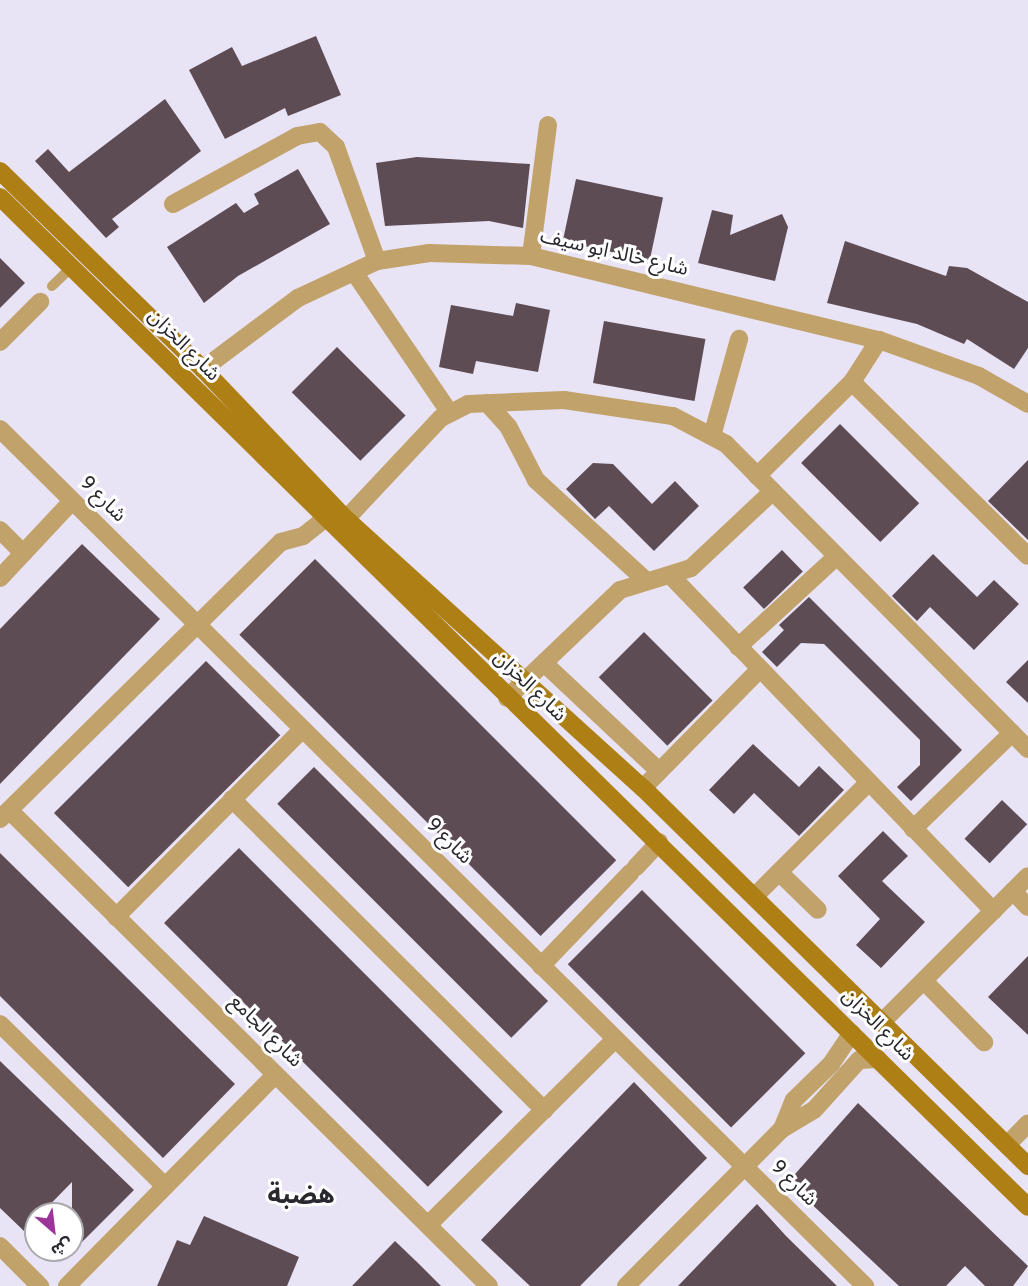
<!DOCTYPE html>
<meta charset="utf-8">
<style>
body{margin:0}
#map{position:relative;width:1028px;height:1286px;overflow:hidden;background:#e9e3f6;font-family:Overpass,"Noto Sans Arabic",sans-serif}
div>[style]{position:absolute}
.building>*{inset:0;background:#5e4c54;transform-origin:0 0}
.lane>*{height:10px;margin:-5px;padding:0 5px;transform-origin:5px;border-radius:5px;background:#c1a26a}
.street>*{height:18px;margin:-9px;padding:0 9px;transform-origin:9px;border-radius:9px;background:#c1a26a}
.secondary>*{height:18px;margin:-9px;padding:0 9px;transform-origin:9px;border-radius:9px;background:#ad7f14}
span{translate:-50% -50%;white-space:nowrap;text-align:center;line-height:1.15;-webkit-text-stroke:6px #fff;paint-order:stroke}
.street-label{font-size:20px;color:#2a282f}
.district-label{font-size:26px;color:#2a282f;font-weight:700}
.north{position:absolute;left:24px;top:1202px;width:60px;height:60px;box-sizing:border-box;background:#fff;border:2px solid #aaa9ac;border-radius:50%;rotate:152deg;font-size:16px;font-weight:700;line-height:24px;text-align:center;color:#2a282f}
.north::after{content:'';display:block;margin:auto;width:21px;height:27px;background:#9b359a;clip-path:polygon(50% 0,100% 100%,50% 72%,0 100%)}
</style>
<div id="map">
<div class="building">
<i style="clip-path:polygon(316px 36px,341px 95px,288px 116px,285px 108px,225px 139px,189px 70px,232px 47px,242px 66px)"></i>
<i style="clip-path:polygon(165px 99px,201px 151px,112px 219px,119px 227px,106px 238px,35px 161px,48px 149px,69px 172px)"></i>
<i style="clip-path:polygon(417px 157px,530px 164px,523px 228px,489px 221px,385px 226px,376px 163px)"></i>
<i style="clip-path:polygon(298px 169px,330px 224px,238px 276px,204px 303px,167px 247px,236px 203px,244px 213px,259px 204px,254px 194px)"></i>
<i style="left:576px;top:179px;width:89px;height:64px;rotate:12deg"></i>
<i style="clip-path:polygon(712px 210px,733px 215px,730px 235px,782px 214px,788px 227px,775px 281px,698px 263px)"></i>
<i style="clip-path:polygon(845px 241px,946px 276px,949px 266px,967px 268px,1028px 302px,1028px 348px,1014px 369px,967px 339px,964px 344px,917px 324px,827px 303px)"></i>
<i style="clip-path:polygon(0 258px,25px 283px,0 308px)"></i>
<i style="clip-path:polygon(516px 303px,550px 310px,538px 372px,476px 361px,473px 374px,439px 367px,451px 305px,513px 316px)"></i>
<i style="left:604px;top:321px;width:103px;height:63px;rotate:10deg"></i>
<i style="left:337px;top:347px;width:97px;height:64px;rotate:45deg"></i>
<i style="left:840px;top:424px;width:112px;height:55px;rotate:45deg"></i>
<i style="clip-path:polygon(1028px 460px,1028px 540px,988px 501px)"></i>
<i style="clip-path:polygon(593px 463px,613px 464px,652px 504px,675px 481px,699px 506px,654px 551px,609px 506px,595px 519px,566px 489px)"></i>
<i style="clip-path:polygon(82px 544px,160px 619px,0 784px,0 629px)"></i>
<i style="left:782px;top:550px;width:30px;height:54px;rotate:46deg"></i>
<i style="clip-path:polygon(933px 554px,977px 597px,994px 580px,1019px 604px,974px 650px,930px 607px,917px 621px,892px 596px)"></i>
<i style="left:315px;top:559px;width:426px;height:107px;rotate:45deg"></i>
<i style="clip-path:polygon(809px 597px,962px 750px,911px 801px,897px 787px,920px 765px,920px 740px,824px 644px,801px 643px,777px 667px,762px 652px,784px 630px,779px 625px)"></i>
<i style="left:644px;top:632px;width:97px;height:64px;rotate:45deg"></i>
<i style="clip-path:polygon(1028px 660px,1028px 703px,1006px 682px)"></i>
<i style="left:206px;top:661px;width:105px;height:215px;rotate:45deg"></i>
<i style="clip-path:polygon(753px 744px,799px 787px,819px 766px,844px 790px,799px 836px,754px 793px,734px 814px,709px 790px)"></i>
<i style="left:314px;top:767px;width:331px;height:52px;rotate:45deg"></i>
<i style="left:1002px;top:800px;width:35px;height:54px;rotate:44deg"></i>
<i style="clip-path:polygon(883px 831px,908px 856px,882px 881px,925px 922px,881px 968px,856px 945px,880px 919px,838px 876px)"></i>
<i style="left:239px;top:848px;width:373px;height:106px;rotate:45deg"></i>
<i style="clip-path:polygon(0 853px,235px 1084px,163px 1158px,0 996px)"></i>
<i style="left:642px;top:890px;width:231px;height:105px;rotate:45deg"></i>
<i style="clip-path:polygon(1028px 956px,1028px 1035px,988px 997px)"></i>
<i style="clip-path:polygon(0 1061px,134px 1190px,72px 1252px,72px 1182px,24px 1231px,0 1208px)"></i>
<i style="clip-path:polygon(634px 1082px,707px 1158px,580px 1286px,530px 1286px,481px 1240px)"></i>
<i style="clip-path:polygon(858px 1103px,1028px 1266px,1013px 1286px,985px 1286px,965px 1266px,946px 1286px,899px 1286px,788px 1182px)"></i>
<i style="clip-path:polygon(757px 1204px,786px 1236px,837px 1286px,678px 1286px)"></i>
<i style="clip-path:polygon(204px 1216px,299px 1257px,287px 1286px,157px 1286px,177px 1240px,190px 1245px)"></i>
<i style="clip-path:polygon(395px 1241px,419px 1264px,441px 1286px,352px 1286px)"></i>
</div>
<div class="lane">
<i style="left:52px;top:286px;width:28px;rotate:-44deg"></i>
</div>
<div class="street">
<i style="left:173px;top:204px;width:141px;rotate:-28.7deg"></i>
<i style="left:297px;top:136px;width:23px;rotate:-10deg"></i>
<i style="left:320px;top:132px;width:22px;rotate:43deg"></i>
<i style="left:336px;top:147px;width:121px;rotate:70.2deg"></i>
<i style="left:531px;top:256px;width:132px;rotate:-82.6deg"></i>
<i style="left:354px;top:272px;width:169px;rotate:55.8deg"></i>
<i style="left:0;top:342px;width:57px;rotate:-45deg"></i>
<i style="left:203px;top:369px;width:119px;rotate:-36.8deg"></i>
<i style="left:298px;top:298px;width:87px;rotate:-25.1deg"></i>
<i style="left:377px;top:261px;width:53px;rotate:-8.7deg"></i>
<i style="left:429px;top:253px;width:102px;rotate:1.7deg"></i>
<i style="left:531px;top:256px;width:358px;rotate:13.6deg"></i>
<i style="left:879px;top:340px;width:106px;rotate:19.8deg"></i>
<i style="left:979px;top:376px;width:56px;rotate:29.7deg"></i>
<i style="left:852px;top:382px;width:247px;rotate:44.7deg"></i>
<i style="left:487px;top:403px;width:31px;rotate:48deg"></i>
<i style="left:508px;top:426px;width:61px;rotate:62.6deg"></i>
<i style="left:536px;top:480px;width:148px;rotate:42.5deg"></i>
<i style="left:0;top:429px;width:1218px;rotate:44.73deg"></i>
<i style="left:712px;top:436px;width:101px;rotate:-74.4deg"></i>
<i style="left:757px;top:476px;width:134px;rotate:-44.7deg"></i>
<i style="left:852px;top:382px;width:50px;rotate:-57.3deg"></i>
<i style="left:346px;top:519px;width:139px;rotate:-46.8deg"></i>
<i style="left:441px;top:418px;width:30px;rotate:-27deg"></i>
<i style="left:468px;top:404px;width:96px;rotate:-2.4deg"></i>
<i style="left:564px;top:400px;width:110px;rotate:8.4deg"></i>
<i style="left:673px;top:416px;width:60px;rotate:27.8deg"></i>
<i style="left:726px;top:444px;width:429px;rotate:45.3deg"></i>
<i style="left:0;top:530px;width:33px;rotate:45deg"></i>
<i style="left:671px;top:576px;width:465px;rotate:46.1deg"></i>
<i style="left:0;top:578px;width:104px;rotate:-46.9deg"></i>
<i style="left:738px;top:647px;width:134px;rotate:-42.6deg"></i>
<i style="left:544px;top:663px;width:158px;rotate:43.2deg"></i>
<i style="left:507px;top:698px;width:156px;rotate:-43.7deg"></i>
<i style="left:620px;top:590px;width:74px;rotate:-17.2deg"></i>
<i style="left:691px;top:568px;width:112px;rotate:-43.2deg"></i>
<i style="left:643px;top:788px;width:167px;rotate:-45.5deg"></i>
<i style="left:232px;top:799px;width:441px;rotate:44.9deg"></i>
<i style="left:9px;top:810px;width:676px;rotate:44.76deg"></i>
<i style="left:0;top:819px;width:395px;rotate:-44.6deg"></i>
<i style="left:281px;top:542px;width:23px;rotate:-15deg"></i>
<i style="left:303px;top:536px;width:28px;rotate:-38deg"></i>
<i style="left:913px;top:829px;width:138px;rotate:-44.1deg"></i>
<i style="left:636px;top:867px;width:34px;rotate:-47deg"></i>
<i style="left:779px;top:872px;width:54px;rotate:44.3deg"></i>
<i style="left:1013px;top:891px;width:22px;rotate:47deg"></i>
<i style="left:755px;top:896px;width:161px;rotate:-45deg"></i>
<i style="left:116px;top:917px;width:264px;rotate:-45.2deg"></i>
<i style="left:541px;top:966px;width:130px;rotate:-46.2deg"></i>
<i style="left:924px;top:981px;width:86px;rotate:45.5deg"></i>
<i style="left:882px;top:1022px;width:206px;rotate:-45deg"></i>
<i style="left:0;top:1024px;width:231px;rotate:44.5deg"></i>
<i style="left:782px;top:1129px;width:31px;rotate:-68deg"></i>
<i style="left:794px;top:1100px;width:52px;rotate:-44.2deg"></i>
<i style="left:831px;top:1064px;width:37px;rotate:-56deg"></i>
<i style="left:1007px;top:1145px;width:30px;rotate:-46deg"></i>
<i style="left:428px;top:1225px;width:264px;rotate:-44.8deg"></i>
<i style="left:0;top:1246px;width:57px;rotate:45deg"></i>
<i style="left:67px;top:1286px;width:296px;rotate:-45.4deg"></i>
<i style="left:626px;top:1286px;width:221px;rotate:-45.2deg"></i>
<i style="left:782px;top:1129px;width:37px;rotate:-31deg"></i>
<i style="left:814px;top:1110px;width:67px;rotate:-48deg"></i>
<i style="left:859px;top:1060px;width:19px;rotate:-3deg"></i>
</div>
<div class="secondary">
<i style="left:0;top:171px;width:284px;rotate:44.3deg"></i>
<i style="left:203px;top:369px;width:207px;rotate:46.4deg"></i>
<i style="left:346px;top:519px;width:401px;rotate:42.2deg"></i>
<i style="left:643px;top:788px;width:540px;rotate:44.47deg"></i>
<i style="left:0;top:197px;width:1441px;rotate:44.49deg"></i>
</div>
<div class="street-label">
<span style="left:614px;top:254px;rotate:13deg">شارع خالد ابو سيف</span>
<span style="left:183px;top:346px;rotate:45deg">شارع الخزان</span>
<span style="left:102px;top:500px;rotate:45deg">شارع 9</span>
<span style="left:529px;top:687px;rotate:44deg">شارع الخزان</span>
<span style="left:448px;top:842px;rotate:45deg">شارع 9</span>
<span style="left:877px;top:1026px;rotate:45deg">شارع الخزان</span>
<span style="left:265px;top:1032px;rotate:45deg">شارع الجامع</span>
<span style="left:793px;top:1184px;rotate:45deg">شارع 9</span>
</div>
<div class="district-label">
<span style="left:301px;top:1197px">هضبة</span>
</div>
<div class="north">ش</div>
</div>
